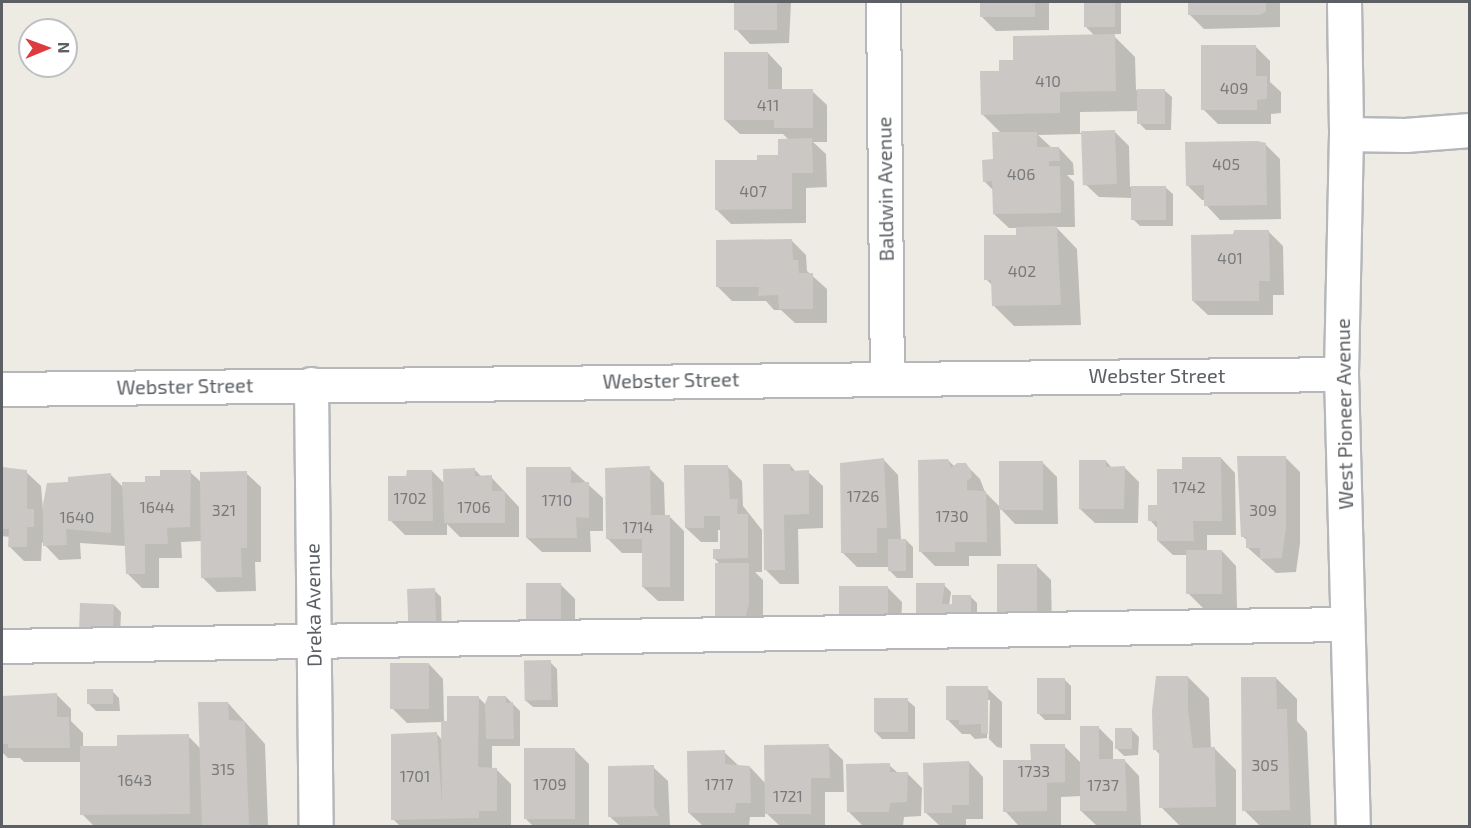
<!DOCTYPE html>
<style>
body{margin:0}
#map{position:relative;width:1471px;height:828px;overflow:hidden;background:#eeebe4;font-family:"Exo 2",sans-serif}
div>[style]{position:absolute}
.shadow>*{inset:0;background:#0003}
.building>*{inset:0;background:#cbc7c4;transform-origin:0 0}
.roads{filter:drop-shadow(2px 0 #b5b7ba) drop-shadow(-2px 0 #b5b7ba) drop-shadow(0 2px #b5b7ba) drop-shadow(0 -2px #b5b7ba)}
.minor>*{height:33px;margin:-16.5px;padding:0 16.5px;transform-origin:16.5px;border-radius:16.5px;background:#fff}
span{translate:-50% -50%;white-space:nowrap;text-align:center;line-height:1.15;-webkit-text-stroke:4.5px #fff;paint-order:stroke}
.number-label{font-size:16px;color:#787a7c}
.number-label span{-webkit-text-stroke-width:0}
.street-label{font-size:20px;color:#5c6064}
.frame{position:absolute;inset:0;border:3px solid #5c6064;pointer-events:none}
.north{position:absolute;left:18px;top:18px;width:60px;height:60px;box-sizing:border-box;background:#fff;border:2px solid #bebfc1;border-radius:50%;rotate:89deg;font-size:16px;font-weight:700;line-height:24px;text-align:center;color:#5c6064}
.north::after{content:'';display:block;margin:auto;width:21px;height:27px;background:#dd3b3f;clip-path:polygon(50% 0,100% 100%,50% 72%,0 100%)}
</style>
<div id="map">
<div class="shadow">
<i style="clip-path:polygon(735px 2px,791px 2px,789px 43px,750px 44px,736px 29px)"></i>
<i style="clip-path:polygon(981px 2px,1049px 2px,1049px 30px,996px 31px,981px 16px)"></i>
<i style="clip-path:polygon(1086px 2px,1121px 3px,1121px 34px,1112px 34px,1135px 57px,1136px 90px,1164px 90px,1172px 97px,1171px 130px,1146px 130px,1139px 123px,1139px 111px,1080px 112px,1080px 133px,1115px 132px,1129px 146px,1130px 187px,1165px 187px,1173px 194px,1173px 226px,1140px 226px,1133px 219px,1132px 198px,1099px 197px,1084px 183px,1082px 134px,1038px 135px,1052px 148px,1059px 148px,1073px 163px,1074px 175px,1067px 175px,1074px 182px,1075px 227px,1056px 227px,1077px 249px,1081px 325px,1014px 326px,993px 305px,993px 286px,986px 279px,1017px 236px,1017px 228px,1009px 228px,994px 214px,994px 191px,984px 181px,994px 161px,1002px 134px,982px 114px,1001px 72px,1015px 61px,1095px 36px,1086px 27px)"></i>
<i style="clip-path:polygon(1190px 2px,1280px 2px,1280px 27px,1204px 29px,1190px 15px)"></i>
<i style="clip-path:polygon(1255px 46px,1270px 61px,1270px 82px,1281px 92px,1281px 113px,1271px 114px,1271px 124px,1218px 124px,1203px 109px)"></i>
<i style="clip-path:polygon(768px 53px,782px 68px,782px 91px,812px 91px,827px 105px,827px 142px,813px 142px,826px 154px,827px 187px,806px 188px,806px 223px,731px 224px,716px 209px,759px 161px,780px 156px,789px 140px,783px 134px,740px 134px,725px 120px)"></i>
<i style="clip-path:polygon(1265px 144px,1280px 159px,1281px 219px,1220px 220px,1206px 205px,1206px 200px,1202px 200px,1187px 185px)"></i>
<i style="clip-path:polygon(1268px 231px,1283px 246px,1284px 295px,1273px 295px,1273px 315px,1208px 315px,1193px 301px,1235px 236px)"></i>
<i style="clip-path:polygon(792px 241px,806px 255px,807px 271px,827px 289px,827px 323px,795px 323px,781px 310px,774px 310px,766px 301px,732px 301px,718px 287px)"></i>
<i style="clip-path:polygon(1285px 457px,1300px 472px,1300px 543px,1296px 572px,1276px 573px,1248px 548px,1248px 541px,1242px 536px)"></i>
<i style="clip-path:polygon(1221px 458px,1235px 473px,1236px 535px,1207px 535px,1207px 552px,1222px 551px,1236px 566px,1237px 608px,1203px 608px,1188px 593px,1187px 555px,1173px 555px,1158px 541px,1158px 529px,1150px 520px,1183px 471px)"></i>
<i style="clip-path:polygon(884px 460px,898px 475px,901px 540px,906px 540px,913px 547px,913px 578px,897px 578px,890px 571px,890px 567px,857px 567px,842px 552px)"></i>
<i style="clip-path:polygon(948px 460px,955px 467px,965px 464px,980px 479px,985px 492px,1001px 508px,1042px 462px,1057px 477px,1058px 524px,1015px 524px,1000px 508px,1001px 556px,969px 556px,969px 566px,935px 566px,921px 552px)"></i>
<i style="clip-path:polygon(1106px 461px,1112px 468px,1125px 468px,1139px 482px,1138px 523px,1095px 523px,1080px 509px)"></i>
<i style="clip-path:polygon(790px 465px,796px 472px,808px 472px,823px 486px,823px 528px,798px 529px,799px 584px,780px 584px,766px 570px)"></i>
<i style="clip-path:polygon(727px 466px,742px 481px,743px 506px,762px 530px,762px 572px,755px 572px,763px 580px,763px 619px,731px 637px,721px 565px,714px 558px,721px 550px,721px 530px,718px 530px,718px 542px,701px 542px,686px 528px)"></i>
<i style="clip-path:polygon(570px 468px,603px 498px,603px 531px,590px 531px,591px 552px,542px 552px,527px 538px)"></i>
<i style="clip-path:polygon(649px 468px,664px 483px,665px 516px,669px 516px,684px 531px,684px 601px,658px 601px,643px 587px,643px 553px,622px 553px,608px 539px)"></i>
<i style="clip-path:polygon(2px 470px,26px 472px,41px 486px,43px 511px,48px 484px,70px 484px,110px 474px,124px 488px,190px 472px,202px 483px,246px 473px,261px 487px,261px 562px,255px 562px,256px 591px,217px 592px,202px 577px,202px 541px,181px 542px,182px 558px,159px 558px,159px 588px,142px 588px,127px 573px,126px 546px,80px 543px,81px 559px,59px 560px,42px 542px,41px 561px,24px 561px,10px 547px,10px 537px,2px 536px)"></i>
<i style="clip-path:polygon(475px 470px,482px 477px,491px 477px,519px 507px,519px 537px,460px 537px,447px 524px,447px 535px,405px 535px,390px 520px,407px 477px,432px 471px,445px 484px)"></i>
<i style="clip-path:polygon(1036px 565px,1051px 580px,1052px 630px,1013px 630px)"></i>
<i style="clip-path:polygon(560px 584px,575px 599px,575px 636px,542px 637px)"></i>
<i style="clip-path:polygon(944px 585px,951px 592px,949px 606px,970px 596px,977px 603px,977px 624px,925px 627px)"></i>
<i style="clip-path:polygon(887px 587px,902px 602px,901px 631px,856px 631px)"></i>
<i style="clip-path:polygon(434px 590px,441px 597px,442px 633px,416px 633px)"></i>
<i style="clip-path:polygon(114px 605px,121px 612px,120px 635px,89px 635px,82px 627px)"></i>
<i style="clip-path:polygon(550px 662px,557px 669px,558px 707px,533px 707px,525px 700px)"></i>
<i style="clip-path:polygon(429px 664px,443px 679px,444px 722px,448px 722px,478px 697px,486px 705px,506px 697px,520px 711px,520px 746px,492px 746px,492px 769px,496px 769px,511px 784px,511px 825px,400px 826px,393px 819px,436px 733px,442px 740px,442px 722px,407px 723px,392px 708px)"></i>
<i style="clip-path:polygon(1188px 677px,1209px 698px,1211px 749px,1215px 749px,1236px 770px,1236px 826px,1180px 826px,1161px 807px,1160px 755px,1155px 749px)"></i>
<i style="clip-path:polygon(1276px 678px,1297px 699px,1297px 721px,1307px 732px,1311px 826px,1260px 826px,1244px 810px)"></i>
<i style="clip-path:polygon(1064px 679px,1071px 686px,1071px 720px,1045px 720px,1038px 713px)"></i>
<i style="clip-path:polygon(987px 688px,1002px 702px,1002px 748px,997px 747px,989px 739px,990px 700px,987px 700px,987px 738px,975px 739px,970px 734px,962px 734px,948px 720px)"></i>
<i style="clip-path:polygon(112px 691px,119px 698px,120px 711px,96px 711px,89px 704px)"></i>
<i style="clip-path:polygon(56px 694px,71px 709px,71px 721px,83px 733px,83px 748px,118px 748px,188px 736px,201px 749px,228px 703px,265px 744px,268px 826px,94px 826px,82px 814px,82px 762px,24px 762px,20px 758px,8px 758px,2px 752px,2px 697px)"></i>
<i style="clip-path:polygon(907px 700px,915px 707px,915px 739px,882px 739px,875px 732px)"></i>
<i style="clip-path:polygon(1099px 728px,1113px 742px,1113px 761px,1125px 761px,1139px 776px,1141px 825px,1096px 825px,1081px 811px,1081px 796px,1061px 797px,1061px 825px,1019px 826px,1005px 811px,1032px 762px,1064px 746px,1081px 763px)"></i>
<i style="clip-path:polygon(1131px 729px,1139px 737px,1138px 755px,1124px 756px,1117px 749px)"></i>
<i style="clip-path:polygon(828px 746px,843px 760px,844px 792px,825px 792px,825px 826px,780px 826px,765px 812px,765px 817px,750px 817px,749px 826px,703px 826px,689px 813px,724px 752px,739px 766px,750px 767px,766px 784px)"></i>
<i style="clip-path:polygon(575px 750px,589px 764px,589px 826px,533px 826px,526px 819px)"></i>
<i style="clip-path:polygon(969px 762px,983px 777px,983px 819px,966px 819px,966px 826px,940px 826px,925px 812px)"></i>
<i style="clip-path:polygon(889px 765px,898px 773px,907px 773px,922px 788px,921px 816px,904px 817px,903px 826px,863px 826px,848px 811px)"></i>
<i style="clip-path:polygon(653px 767px,668px 781px,670px 826px,620px 826px,609px 816px)"></i>
</div>
<div class="building">
<i style="left:734px;top:2px;width:43px;height:28px"></i>
<i style="left:980px;top:2px;width:55px;height:15px"></i>
<i style="left:1084px;top:2px;width:31px;height:25px"></i>
<i style="clip-path:polygon(1188px 2px,1266px 2px,1266px 12px,1259px 15px,1188px 15px)"></i>
<i style="clip-path:polygon(1115px 34px,1116px 91px,1060px 92px,1060px 113px,981px 115px,980px 71px,999px 71px,999px 60px,1013px 60px,1013px 36px)"></i>
<i style="clip-path:polygon(1201px 45px,1256px 45px,1256px 76px,1267px 76px,1267px 99px,1257px 100px,1257px 110px,1201px 110px)"></i>
<i style="clip-path:polygon(724px 52px,768px 52px,768px 89px,813px 89px,813px 128px,774px 128px,774px 120px,724px 120px)"></i>
<i style="left:1137px;top:89px;width:28px;height:35px"></i>
<i style="left:1115px;top:130px;width:54px;height:34px;rotate:88deg"></i>
<i style="clip-path:polygon(992px 132px,1037px 132px,1037px 147px,1059px 147px,1060px 161px,1049px 161px,1049px 166px,1060px 166px,1061px 213px,993px 214px,992px 181px,983px 182px,982px 160px,993px 159px)"></i>
<i style="clip-path:polygon(812px 138px,813px 173px,792px 173px,792px 209px,715px 210px,715px 160px,757px 160px,757px 155px,778px 155px,778px 139px)"></i>
<i style="clip-path:polygon(1257px 141px,1266px 143px,1267px 205px,1204px 206px,1204px 185px,1186px 186px,1185px 142px)"></i>
<i style="left:1131px;top:186px;width:35px;height:34px"></i>
<i style="clip-path:polygon(1057px 226px,1061px 305px,992px 306px,991px 280px,984px 280px,984px 235px,1016px 235px,1016px 227px)"></i>
<i style="clip-path:polygon(1234px 230px,1269px 230px,1270px 281px,1259px 281px,1259px 301px,1192px 301px,1191px 235px,1233px 234px)"></i>
<i style="clip-path:polygon(792px 239px,793px 260px,798px 260px,799px 273px,813px 273px,813px 309px,779px 309px,778px 295px,758px 296px,759px 287px,716px 287px,716px 240px)"></i>
<i style="clip-path:polygon(1237px 456px,1286px 456px,1286px 528px,1282px 558px,1260px 559px,1260px 548px,1246px 548px,1246px 537px,1241px 537px)"></i>
<i style="clip-path:polygon(1182px 457px,1221px 457px,1222px 521px,1193px 521px,1194px 541px,1157px 541px,1157px 521px,1148px 521px,1148px 505px,1157px 505px,1157px 469px,1182px 469px)"></i>
<i style="clip-path:polygon(884px 458px,887px 528px,877px 528px,877px 553px,841px 553px,840px 463px)"></i>
<i style="clip-path:polygon(948px 459px,951px 468px,957px 463px,966px 463px,970px 469px,972px 477px,967px 481px,967px 490px,986px 491px,987px 542px,955px 542px,955px 552px,919px 552px,918px 460px)"></i>
<i style="clip-path:polygon(1079px 460px,1106px 460px,1106px 467px,1125px 466px,1124px 509px,1079px 509px)"></i>
<i style="left:999px;top:461px;width:44px;height:49px"></i>
<i style="clip-path:polygon(763px 464px,790px 464px,791px 471px,809px 470px,809px 514px,784px 515px,785px 570px,764px 570px)"></i>
<i style="clip-path:polygon(684px 465px,728px 465px,730px 499px,738px 499px,737px 514px,748px 514px,748px 558px,713px 559px,713px 549px,720px 549px,720px 516px,704px 516px,704px 528px,685px 528px)"></i>
<i style="clip-path:polygon(650px 466px,651px 515px,670px 515px,670px 587px,642px 587px,642px 539px,606px 539px,605px 468px)"></i>
<i style="clip-path:polygon(2px 467px,27px 470px,27px 509px,34px 509px,34px 527px,27px 527px,27px 547px,8px 547px,9px 529px,2px 529px)"></i>
<i style="clip-path:polygon(526px 467px,571px 467px,571px 483px,589px 482px,589px 518px,576px 517px,577px 538px,526px 538px)"></i>
<i style="clip-path:polygon(475px 468px,475px 476px,492px 475px,492px 491px,505px 491px,505px 523px,444px 523px,443px 469px)"></i>
<i style="clip-path:polygon(160px 470px,191px 470px,190px 527px,167px 528px,168px 544px,145px 544px,145px 574px,126px 574px,122px 482px,145px 482px,145px 476px,160px 476px)"></i>
<i style="clip-path:polygon(407px 470px,432px 470px,433px 521px,388px 521px,388px 476px,406px 476px)"></i>
<i style="clip-path:polygon(247px 471px,247px 548px,241px 548px,242px 577px,201px 578px,200px 472px)"></i>
<i style="clip-path:polygon(111px 473px,111px 533px,66px 529px,67px 545px,43px 546px,43px 504px,47px 483px,68px 482px,68px 477px)"></i>
<i style="left:888px;top:539px;width:18px;height:32px"></i>
<i style="left:1186px;top:550px;width:36px;height:44px"></i>
<i style="clip-path:polygon(715px 563px,749px 563px,749px 604px,744px 622px,715px 623px)"></i>
<i style="left:997px;top:564px;width:40px;height:52px"></i>
<i style="left:526px;top:583px;width:35px;height:40px"></i>
<i style="clip-path:polygon(916px 583px,945px 583px,942px 604px,952px 604px,952px 595px,971px 595px,971px 618px,916px 621px)"></i>
<i style="left:839px;top:586px;width:49px;height:31px"></i>
<i style="left:435px;top:588px;width:38px;height:28px;rotate:88deg"></i>
<i style="left:80px;top:603px;width:34px;height:25px;rotate:2deg"></i>
<i style="left:551px;top:660px;width:40px;height:27px;rotate:89deg"></i>
<i style="left:390px;top:663px;width:39px;height:46px"></i>
<i style="clip-path:polygon(1156px 676px,1188px 676px,1188px 709px,1193px 748px,1215px 747px,1216px 807px,1159px 808px,1159px 750px,1153px 750px,1152px 711px)"></i>
<i style="clip-path:polygon(1241px 677px,1276px 677px,1277px 709px,1287px 709px,1290px 810px,1242px 811px)"></i>
<i style="left:1037px;top:678px;width:28px;height:36px"></i>
<i style="clip-path:polygon(946px 686px,988px 686px,988px 734px,981px 733px,981px 724px,959px 725px,959px 720px,946px 720px)"></i>
<i style="left:113px;top:689px;width:15px;height:26px;rotate:90deg"></i>
<i style="clip-path:polygon(57px 693px,57px 717px,69px 717px,70px 748px,8px 748px,8px 744px,2px 744px,2px 696px)"></i>
<i style="clip-path:polygon(447px 696px,479px 696px,478px 767px,497px 768px,497px 811px,479px 811px,479px 818px,391px 820px,391px 734px,437px 732px,442px 805px,441px 721px,447px 721px)"></i>
<i style="clip-path:polygon(488px 696px,506px 696px,506px 703px,513px 702px,514px 739px,486px 739px,485px 704px)"></i>
<i style="left:908px;top:698px;width:34px;height:34px;rotate:90deg"></i>
<i style="clip-path:polygon(198px 702px,228px 702px,229px 720px,245px 721px,249px 825px,202px 826px)"></i>
<i style="clip-path:polygon(1080px 726px,1099px 726px,1099px 759px,1125px 759px,1127px 811px,1080px 811px)"></i>
<i style="left:1115px;top:728px;width:17px;height:21px"></i>
<i style="clip-path:polygon(189px 734px,190px 814px,80px 815px,80px 746px,117px 746px,117px 735px)"></i>
<i style="clip-path:polygon(829px 744px,830px 778px,811px 778px,811px 814px,765px 814px,764px 745px)"></i>
<i style="clip-path:polygon(1030px 744px,1065px 744px,1065px 782px,1047px 783px,1047px 811px,1003px 812px,1003px 760px,1031px 760px)"></i>
<i style="left:575px;top:748px;width:71px;height:51px;rotate:90deg"></i>
<i style="clip-path:polygon(725px 750px,725px 764px,750px 766px,751px 803px,736px 803px,735px 813px,688px 813px,687px 751px)"></i>
<i style="clip-path:polygon(969px 761px,969px 805px,952px 805px,952px 813px,924px 813px,923px 763px)"></i>
<i style="clip-path:polygon(890px 763px,890px 772px,908px 772px,907px 802px,890px 803px,889px 812px,847px 812px,846px 764px)"></i>
<i style="clip-path:polygon(654px 765px,654px 807px,659px 816px,608px 817px,608px 766px)"></i>
</div>
<div class="roads">
<div class="minor">
<i style="left:883px;top:2px;width:375px;rotate:89.4deg"></i>
<i style="left:1344px;top:2px;width:132px;rotate:89.1deg"></i>
<i style="left:1346px;top:134px;width:240px;rotate:91.2deg"></i>
<i style="left:1341px;top:374px;width:452px;rotate:88.5deg"></i>
<i style="left:1346px;top:134px;width:59px;rotate:1deg"></i>
<i style="left:1405px;top:135px;width:65px;rotate:-4.4deg"></i>
<i style="left:311px;top:384px;width:442px;rotate:89.4deg"></i>
<i style="left:2px;top:389px;width:1339px;rotate:-0.64deg"></i>
<i style="left:2px;top:646px;width:1345px;rotate:-0.94deg"></i>
</div>
</div>
<div class="number-label">
<span style="left:1048px;top:81px">410</span>
<span style="left:1234px;top:88px">409</span>
<span style="left:768px;top:105px">411</span>
<span style="left:1226px;top:164px">405</span>
<span style="left:1021px;top:174px">406</span>
<span style="left:753px;top:191px">407</span>
<span style="left:1230px;top:258px">401</span>
<span style="left:1022px;top:271px">402</span>
<span style="left:1189px;top:487px">1742</span>
<span style="left:863px;top:496px">1726</span>
<span style="left:410px;top:498px">1702</span>
<span style="left:557px;top:500px">1710</span>
<span style="left:157px;top:507px">1644</span>
<span style="left:474px;top:507px">1706</span>
<span style="left:224px;top:510px">321</span>
<span style="left:1263px;top:510px">309</span>
<span style="left:952px;top:516px">1730</span>
<span style="left:77px;top:517px">1640</span>
<span style="left:638px;top:527px">1714</span>
<span style="left:1265px;top:765px">305</span>
<span style="left:223px;top:769px">315</span>
<span style="left:1034px;top:771px">1733</span>
<span style="left:415px;top:776px">1701</span>
<span style="left:135px;top:780px">1643</span>
<span style="left:550px;top:784px">1709</span>
<span style="left:719px;top:784px">1717</span>
<span style="left:1103px;top:785px">1737</span>
<span style="left:788px;top:796px">1721</span>
</div>
<div class="street-label">
<span style="left:885px;top:189px;rotate:-91deg">Baldwin Avenue</span>
<span style="left:1157px;top:375px">Webster Street</span>
<span style="left:671px;top:380px;rotate:-1deg">Webster Street</span>
<span style="left:185px;top:386px;rotate:-1deg">Webster Street</span>
<span style="left:1344px;top:414px;rotate:-91deg">West Pioneer Avenue</span>
<span style="left:313px;top:605px;rotate:-91deg">Dreka Avenue</span>
</div>
<div class="frame"></div>
<div class="north">N</div>
</div>
